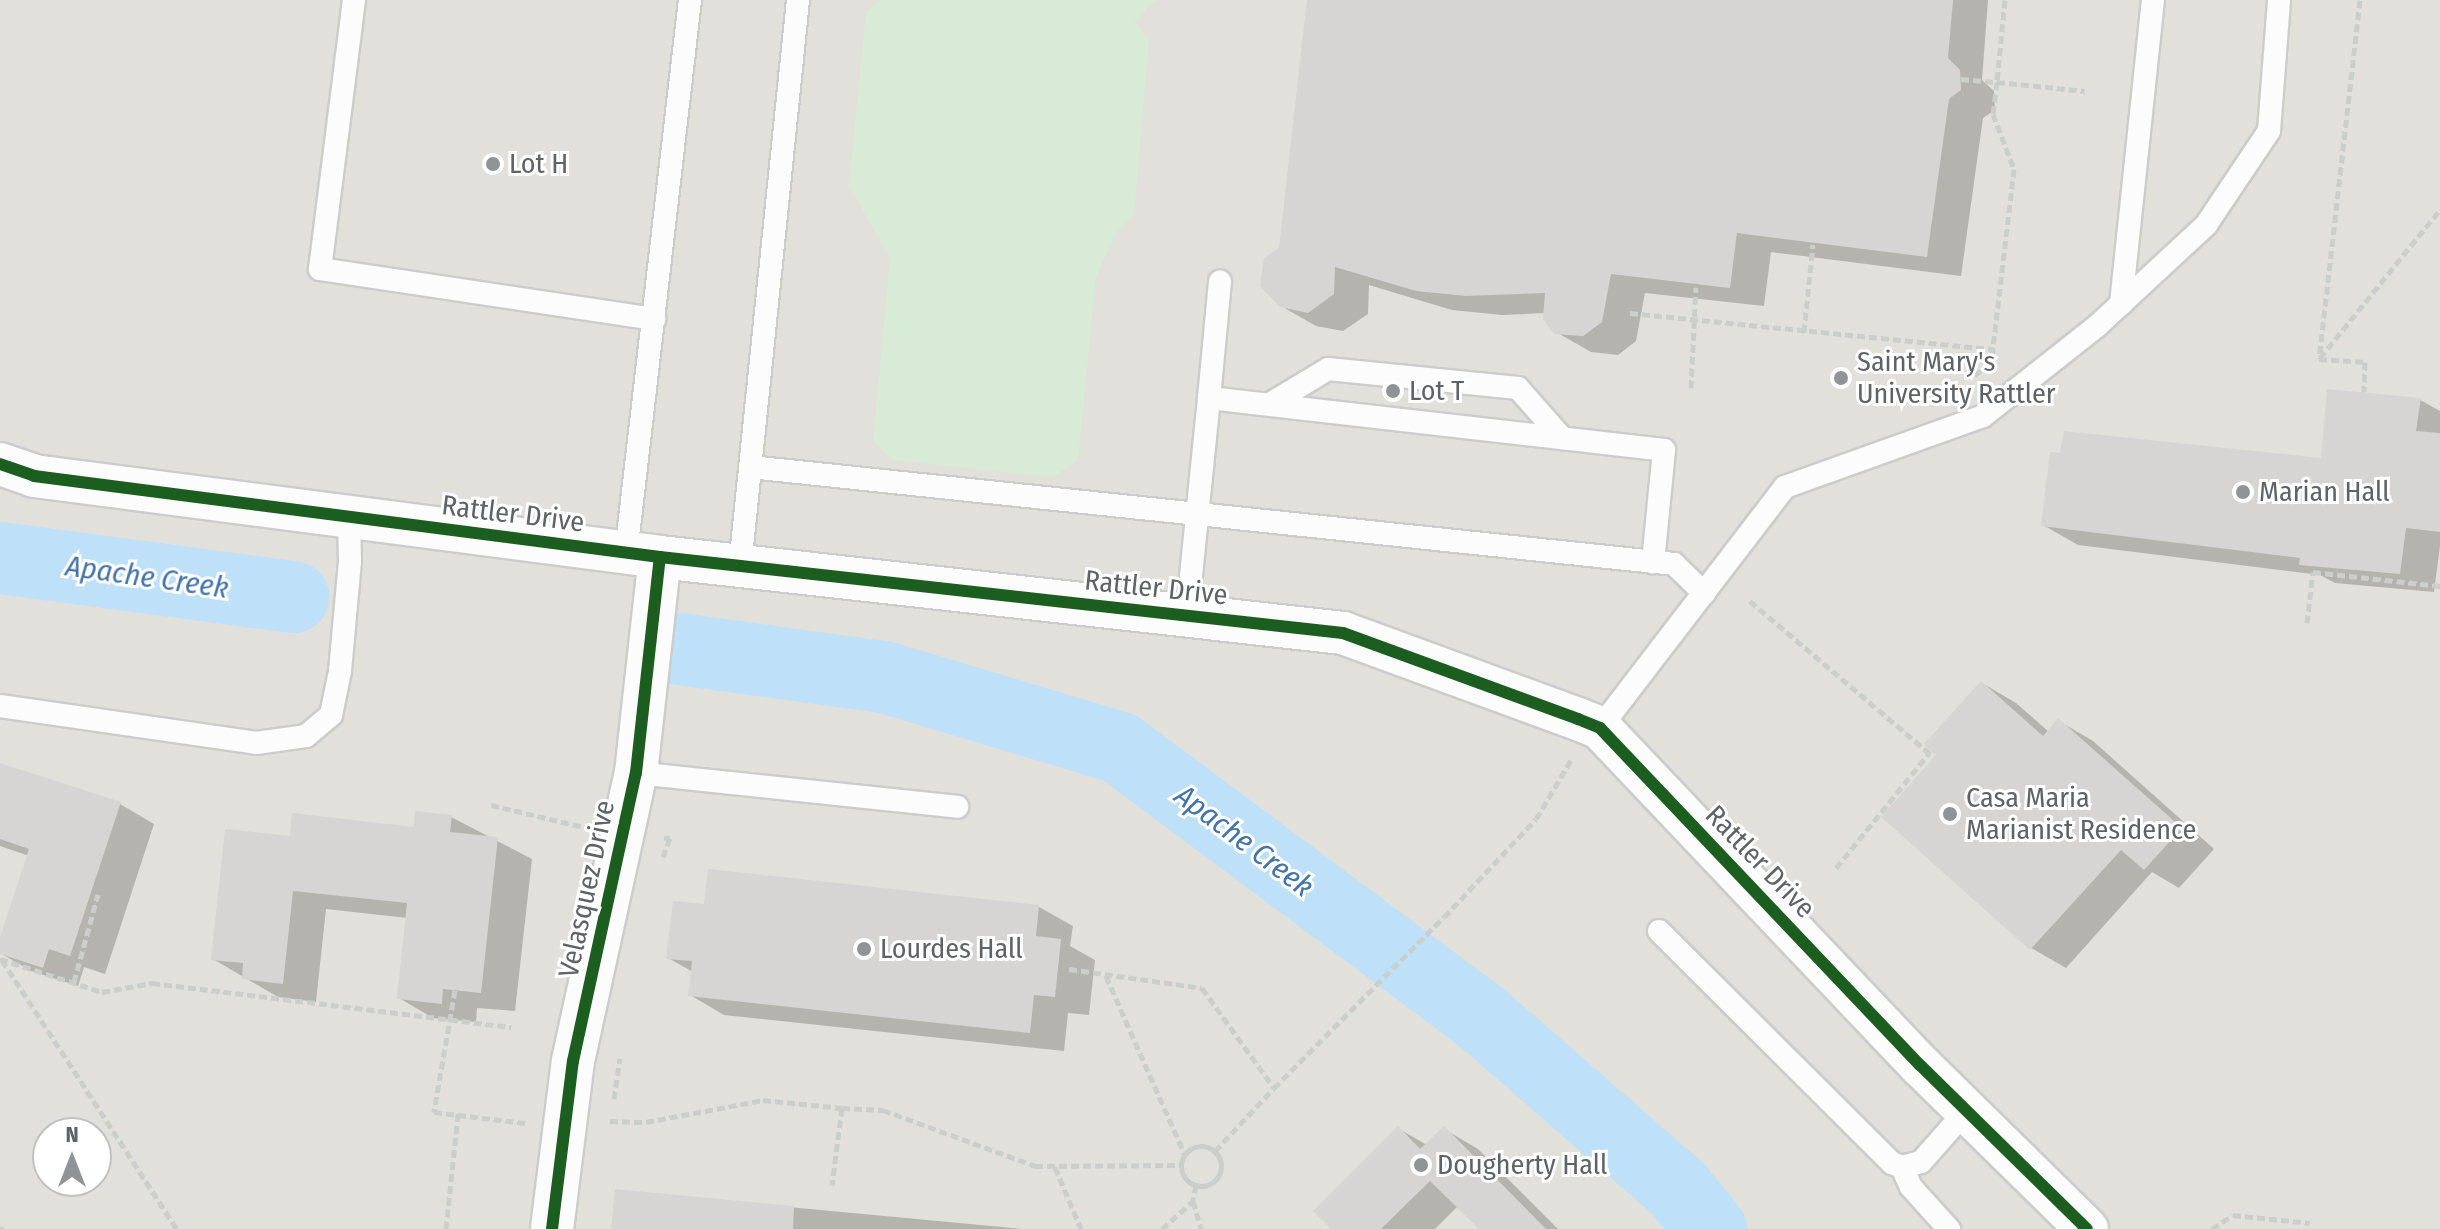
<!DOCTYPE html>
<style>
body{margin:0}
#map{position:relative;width:2440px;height:1229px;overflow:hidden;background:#efeeea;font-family:"Fira Sans Condensed",sans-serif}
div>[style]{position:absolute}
.education>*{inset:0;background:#e2e0da}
.green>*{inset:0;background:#d8ebd6}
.shadow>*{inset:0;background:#0003}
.river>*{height:72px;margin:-36px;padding:0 36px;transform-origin:36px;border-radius:36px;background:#bfe0f9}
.building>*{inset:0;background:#d6d5d3}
.path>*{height:5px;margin-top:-2.5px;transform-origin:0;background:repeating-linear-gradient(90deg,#cacfcc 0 8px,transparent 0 12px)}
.path>.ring{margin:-2.5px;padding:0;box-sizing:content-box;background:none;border:5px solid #cacfcc;border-radius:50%}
.roads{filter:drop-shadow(2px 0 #cbcccc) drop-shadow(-2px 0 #cbcccc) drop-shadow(0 2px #cbcccc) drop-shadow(0 -2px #cbcccc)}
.lane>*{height:22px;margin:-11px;padding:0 11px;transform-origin:11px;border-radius:11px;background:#fdfcfc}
.street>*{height:42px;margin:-21px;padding:0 21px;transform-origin:21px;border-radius:21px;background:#fdfcfc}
.cycleway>*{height:12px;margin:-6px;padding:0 6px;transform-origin:6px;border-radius:6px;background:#1b5e20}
.dots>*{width:22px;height:22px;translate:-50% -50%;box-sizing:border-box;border:4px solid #fff;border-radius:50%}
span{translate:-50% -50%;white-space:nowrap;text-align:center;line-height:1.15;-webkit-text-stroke:6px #fff;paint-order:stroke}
.poi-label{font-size:28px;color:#5f6368}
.left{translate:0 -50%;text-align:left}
.street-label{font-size:28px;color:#5f6368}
.water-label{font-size:30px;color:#4174aa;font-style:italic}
.north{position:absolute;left:32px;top:1117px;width:80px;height:80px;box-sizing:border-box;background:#fff;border:2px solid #bfc1c3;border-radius:50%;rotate:0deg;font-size:22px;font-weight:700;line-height:32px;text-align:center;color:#5f6368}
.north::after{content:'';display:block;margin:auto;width:28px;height:36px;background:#919496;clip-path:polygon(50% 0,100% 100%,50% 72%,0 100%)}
</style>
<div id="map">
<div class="education">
<i style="clip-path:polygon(evenodd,0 0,2440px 0,2440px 1229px,0 1229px,0 0,48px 1133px,96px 1133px,96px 1181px,48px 1181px,48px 1133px)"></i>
</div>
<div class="green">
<i style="clip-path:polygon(882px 0,1156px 0,1134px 21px,1149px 39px,1134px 215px,1116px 233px,1096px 277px,1078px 460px,1053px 477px,892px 460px,873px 440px,890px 258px,849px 186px,866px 12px)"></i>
</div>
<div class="shadow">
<i style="clip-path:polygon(1309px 0,1988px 0,1982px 80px,1994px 91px,1995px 110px,1983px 118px,1961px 276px,1771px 252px,1764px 306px,1645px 293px,1636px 341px,1618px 355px,1591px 352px,1556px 332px,1545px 313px,1502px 315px,1452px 310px,1369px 285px,1368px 314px,1343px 331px,1316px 326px,1281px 306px,1281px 250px)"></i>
<i style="clip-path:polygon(2420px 400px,2440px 411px,2440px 546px,2434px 592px,2335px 583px,2320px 575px,2078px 545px,2043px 525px,2323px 461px)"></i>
<i style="clip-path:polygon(1982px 683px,2016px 703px,2049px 732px,2059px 721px,2093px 741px,2214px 849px,2179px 888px,2152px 872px,2066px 968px,2031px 948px,1883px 816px,1939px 755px)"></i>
<i style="clip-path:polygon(0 765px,120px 804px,154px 824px,105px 974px,84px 967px,78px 986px,31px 971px,0 953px,29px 856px,0 846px)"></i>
<i style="clip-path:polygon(451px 817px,532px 859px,515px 1011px,477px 1008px,476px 1022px,433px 1018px,399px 998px,408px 918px,326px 909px,316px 1002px,278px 997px,213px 959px,291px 838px,416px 829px)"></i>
<i style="clip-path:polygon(706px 906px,1039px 907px,1073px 926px,1070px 946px,1095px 960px,1089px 1015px,1068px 1013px,1064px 1051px,724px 1015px,690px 995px,693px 972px,668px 958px)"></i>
<i style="clip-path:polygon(1399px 1129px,1427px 1145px,1444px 1129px,1478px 1149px,1558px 1229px,1481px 1229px,1458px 1206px,1435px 1229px,1334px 1229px)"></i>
<i style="clip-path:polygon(617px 1191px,1022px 1229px,613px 1229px)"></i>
</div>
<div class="river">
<i style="left:0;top:558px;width:296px;rotate:7.6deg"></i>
<i style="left:679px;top:649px;width:207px;rotate:7.8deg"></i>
<i style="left:884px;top:677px;width:246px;rotate:16.7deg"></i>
<i style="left:1120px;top:748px;width:450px;rotate:36.7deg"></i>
<i style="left:1481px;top:1017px;width:262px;rotate:41.1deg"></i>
<i style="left:1678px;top:1189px;width:52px;rotate:50.5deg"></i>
</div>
<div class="building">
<i style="clip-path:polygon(1307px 0,1953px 0,1948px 58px,1960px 70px,1961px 90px,1949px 99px,1927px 257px,1737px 233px,1730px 288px,1611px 274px,1602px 322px,1583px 336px,1554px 334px,1543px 319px,1545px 293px,1466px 296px,1416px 291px,1335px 267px,1334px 294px,1308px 313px,1280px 307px,1260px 286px,1264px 258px,1279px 248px)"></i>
<i style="clip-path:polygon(2327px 389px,2421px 398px,2416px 431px,2440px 433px,2440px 532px,2406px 528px,2400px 574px,2299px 565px,2300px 558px,2041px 526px,2050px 452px,2060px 453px,2064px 431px,2321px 458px)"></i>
<i style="clip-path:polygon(1981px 681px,2043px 736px,2058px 718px,2182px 828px,2144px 870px,2121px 850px,2030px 950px,1881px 817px,1936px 755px,1924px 744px)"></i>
<i style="clip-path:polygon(0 763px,121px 802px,70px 956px,49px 949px,43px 968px,0 954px,0 937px,29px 849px,0 839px)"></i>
<i style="clip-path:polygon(415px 811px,452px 815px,450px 832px,498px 837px,481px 993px,443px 989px,442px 1004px,397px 999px,407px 903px,293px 891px,283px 984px,242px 979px,243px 963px,211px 960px,225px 829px,290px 836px,292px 813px,414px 827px)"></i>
<i style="clip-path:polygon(708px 869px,1039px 905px,1036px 936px,1061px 939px,1055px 997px,1034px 995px,1030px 1033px,688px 996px,692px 961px,666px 959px,673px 901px,704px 904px)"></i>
<i style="clip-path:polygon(1398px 1126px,1420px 1149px,1444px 1126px,1546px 1229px,1479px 1229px,1430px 1181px,1381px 1229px,1331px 1229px,1313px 1211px)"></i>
<i style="clip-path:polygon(615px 1189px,794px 1206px,793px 1229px,611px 1229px)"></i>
</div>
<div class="path">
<i style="left:2005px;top:0;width:82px;rotate:95.6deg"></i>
<i style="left:1997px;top:82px;width:88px;rotate:5.8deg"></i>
<i style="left:2360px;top:0;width:361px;rotate:96.5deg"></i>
<i style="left:2319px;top:359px;width:46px;rotate:3.7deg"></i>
<i style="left:2365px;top:362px;width:30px;rotate:92deg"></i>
<i style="left:1961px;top:79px;width:36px;rotate:5deg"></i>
<i style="left:1997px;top:82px;width:32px;rotate:97deg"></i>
<i style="left:1993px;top:114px;width:59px;rotate:69.1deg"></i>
<i style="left:2014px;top:169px;width:196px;rotate:96.7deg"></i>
<i style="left:1991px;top:364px;width:22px;rotate:146deg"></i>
<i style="left:1630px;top:313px;width:365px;rotate:5.7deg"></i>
<i style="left:1804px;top:332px;width:88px;rotate:-84.2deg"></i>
<i style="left:2320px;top:358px;width:191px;rotate:-51deg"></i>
<i style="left:1691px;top:388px;width:101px;rotate:-87.2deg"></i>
<i style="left:1750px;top:601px;width:240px;rotate:40.3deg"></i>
<i style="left:2307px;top:623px;width:51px;rotate:-83.3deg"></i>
<i style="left:2313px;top:572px;width:128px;rotate:6.3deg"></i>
<i style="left:491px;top:805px;width:95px;rotate:13.4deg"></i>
<i style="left:663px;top:857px;width:20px;rotate:-70deg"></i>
<i style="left:670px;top:838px;width:6px;rotate:180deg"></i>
<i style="left:1836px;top:868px;width:148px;rotate:-51deg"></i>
<i style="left:0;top:959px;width:107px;rotate:17.9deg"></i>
<i style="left:102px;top:992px;width:51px;rotate:-10.2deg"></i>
<i style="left:152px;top:983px;width:362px;rotate:7deg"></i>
<i style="left:2px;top:960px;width:321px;rotate:57deg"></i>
<i style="left:1069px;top:969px;width:134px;rotate:8.1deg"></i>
<i style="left:1202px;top:988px;width:123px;rotate:54.2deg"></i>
<i style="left:1274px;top:1088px;width:241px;rotate:-45.2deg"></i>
<i style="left:1444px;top:917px;width:134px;rotate:-46.8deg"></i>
<i style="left:1536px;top:819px;width:69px;rotate:-59.3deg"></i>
<i style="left:1106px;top:976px;width:196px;rotate:66.2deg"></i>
<i style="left:74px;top:982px;width:91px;rotate:-74.7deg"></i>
<i style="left:455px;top:990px;width:124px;rotate:99.8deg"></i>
<i style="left:434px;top:1112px;width:92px;rotate:6.9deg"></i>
<i style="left:614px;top:1099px;width:41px;rotate:-81.7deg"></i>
<i style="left:842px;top:1108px;width:41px;rotate:2.8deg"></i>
<i style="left:883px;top:1110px;width:162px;rotate:20.2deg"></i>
<i style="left:1035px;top:1166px;width:146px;rotate:-0.4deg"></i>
<i style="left:610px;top:1121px;width:36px;rotate:2deg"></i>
<i style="left:646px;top:1122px;width:119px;rotate:-10.6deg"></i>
<i style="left:763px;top:1100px;width:79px;rotate:5.8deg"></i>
<i style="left:842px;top:1108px;width:78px;rotate:97.4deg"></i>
<i class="ring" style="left:1181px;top:1146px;width:35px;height:35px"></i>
<i style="left:1215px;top:1151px;width:86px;rotate:-46.9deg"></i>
<i style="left:1055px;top:1167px;width:67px;rotate:67.2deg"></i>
<i style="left:1196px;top:1185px;width:16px;rotate:101deg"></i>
<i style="left:1193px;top:1201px;width:29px;rotate:74deg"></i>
<i style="left:0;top:1229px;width:4px"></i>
<i style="left:446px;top:1229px;width:116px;rotate:-84deg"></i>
<i style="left:1162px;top:1229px;width:42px;rotate:-42.1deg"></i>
<i style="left:2212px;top:1229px;width:25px;rotate:-34deg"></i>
<i style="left:2233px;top:1215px;width:77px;rotate:5.9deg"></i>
</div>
<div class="roads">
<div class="lane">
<i style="left:354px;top:0;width:271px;rotate:97.2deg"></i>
<i style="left:320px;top:269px;width:338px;rotate:8.5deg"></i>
<i style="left:2121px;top:304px;width:306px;rotate:-84deg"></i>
<i style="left:1209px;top:398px;width:117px;rotate:-84.6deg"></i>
<i style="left:1270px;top:404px;width:68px;rotate:-31.1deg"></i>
<i style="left:1328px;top:369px;width:191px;rotate:5.7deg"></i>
<i style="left:1518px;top:388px;width:67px;rotate:48.7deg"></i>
<i style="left:750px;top:467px;width:929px;rotate:5.99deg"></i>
<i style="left:1674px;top:564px;width:42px;rotate:44deg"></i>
<i style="left:626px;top:553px;width:557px;rotate:-83.4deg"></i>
<i style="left:740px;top:566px;width:569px;rotate:-84.15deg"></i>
<i style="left:1187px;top:615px;width:218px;rotate:-84.2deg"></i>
<i style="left:1209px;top:398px;width:458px;rotate:6.5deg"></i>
<i style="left:1664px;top:450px;width:113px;rotate:95.6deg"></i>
<i style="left:0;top:706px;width:259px;rotate:8.2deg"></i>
<i style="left:256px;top:743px;width:50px;rotate:-8deg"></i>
<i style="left:306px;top:736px;width:33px;rotate:-40deg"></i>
<i style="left:331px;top:715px;width:45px;rotate:-78.4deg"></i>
<i style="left:340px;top:671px;width:109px;rotate:-84.8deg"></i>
<i style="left:350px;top:562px;width:45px;rotate:-91.3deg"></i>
<i style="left:1600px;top:728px;width:304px;rotate:-52.5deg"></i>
<i style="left:1785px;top:487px;width:210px;rotate:-19.7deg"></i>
<i style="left:1983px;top:416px;width:145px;rotate:-38.3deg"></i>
<i style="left:2097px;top:326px;width:149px;rotate:-42.8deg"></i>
<i style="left:2206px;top:225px;width:113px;rotate:-56.2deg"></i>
<i style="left:2269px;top:131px;width:131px;rotate:-85.6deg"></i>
<i style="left:636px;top:773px;width:323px;rotate:6deg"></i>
<i style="left:1659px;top:931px;width:329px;rotate:44.9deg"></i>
<i style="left:1892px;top:1163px;width:11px;rotate:22deg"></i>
<i style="left:1902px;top:1167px;width:20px;rotate:-15deg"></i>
<i style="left:1921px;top:1162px;width:69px;rotate:-48.5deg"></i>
<i style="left:1902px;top:1167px;width:22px;rotate:66deg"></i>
<i style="left:1911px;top:1187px;width:57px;rotate:47.9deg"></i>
</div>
<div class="street">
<i style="left:0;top:464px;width:36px;rotate:19deg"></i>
<i style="left:34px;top:476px;width:631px;rotate:7.37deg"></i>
<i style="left:660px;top:557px;width:687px;rotate:6.35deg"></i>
<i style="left:1343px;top:633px;width:250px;rotate:20.1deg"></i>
<i style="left:1578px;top:719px;width:24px;rotate:22deg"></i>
<i style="left:1600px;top:728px;width:465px;rotate:46.5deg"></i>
<i style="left:1920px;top:1065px;width:234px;rotate:44.5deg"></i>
<i style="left:552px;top:1229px;width:169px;rotate:-82.9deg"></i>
<i style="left:573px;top:1061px;width:295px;rotate:-77.7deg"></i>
<i style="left:636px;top:773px;width:217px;rotate:-83.7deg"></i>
</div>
</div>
<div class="cycleway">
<i style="left:0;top:464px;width:36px;rotate:19deg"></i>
<i style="left:34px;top:476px;width:631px;rotate:7.37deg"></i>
<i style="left:660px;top:557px;width:687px;rotate:6.35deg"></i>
<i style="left:1343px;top:633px;width:250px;rotate:20.1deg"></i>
<i style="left:1578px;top:719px;width:24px;rotate:22deg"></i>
<i style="left:1600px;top:728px;width:465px;rotate:46.5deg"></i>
<i style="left:1920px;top:1065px;width:234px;rotate:44.5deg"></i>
<i style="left:552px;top:1229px;width:169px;rotate:-82.9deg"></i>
<i style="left:573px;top:1061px;width:295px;rotate:-77.7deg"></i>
<i style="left:636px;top:773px;width:217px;rotate:-83.7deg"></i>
</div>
<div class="dots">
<i style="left:493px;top:164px;background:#919496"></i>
<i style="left:1841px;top:378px;background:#919496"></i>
<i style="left:1393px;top:391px;background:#919496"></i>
<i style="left:2243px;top:492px;background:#919496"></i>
<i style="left:1950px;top:814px;background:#919496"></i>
<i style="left:864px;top:949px;background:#919496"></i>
<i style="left:1421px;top:1165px;background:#919496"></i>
</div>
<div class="poi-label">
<span class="left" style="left:509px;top:164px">Lot H</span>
<span class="left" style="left:1857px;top:378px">Saint Mary's<br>University Rattler</span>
<span class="left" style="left:1409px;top:391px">Lot T</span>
<span class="left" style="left:2259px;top:492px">Marian Hall</span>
<span class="left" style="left:1966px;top:814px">Casa Maria<br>Marianist Residence</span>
<span class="left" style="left:880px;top:949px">Lourdes Hall</span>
<span class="left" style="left:1437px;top:1165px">Dougherty Hall</span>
</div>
<div class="street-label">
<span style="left:513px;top:514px;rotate:7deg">Rattler Drive</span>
<span style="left:1156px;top:588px;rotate:6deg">Rattler Drive</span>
<span style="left:1760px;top:862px;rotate:46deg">Rattler Drive</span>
<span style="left:587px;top:889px;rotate:-78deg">Velasquez Drive</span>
</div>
<div class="water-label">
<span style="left:147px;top:577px;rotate:8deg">Apache Creek</span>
<span style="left:1244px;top:841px;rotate:37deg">Apache Creek</span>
</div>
<div class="north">N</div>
</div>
